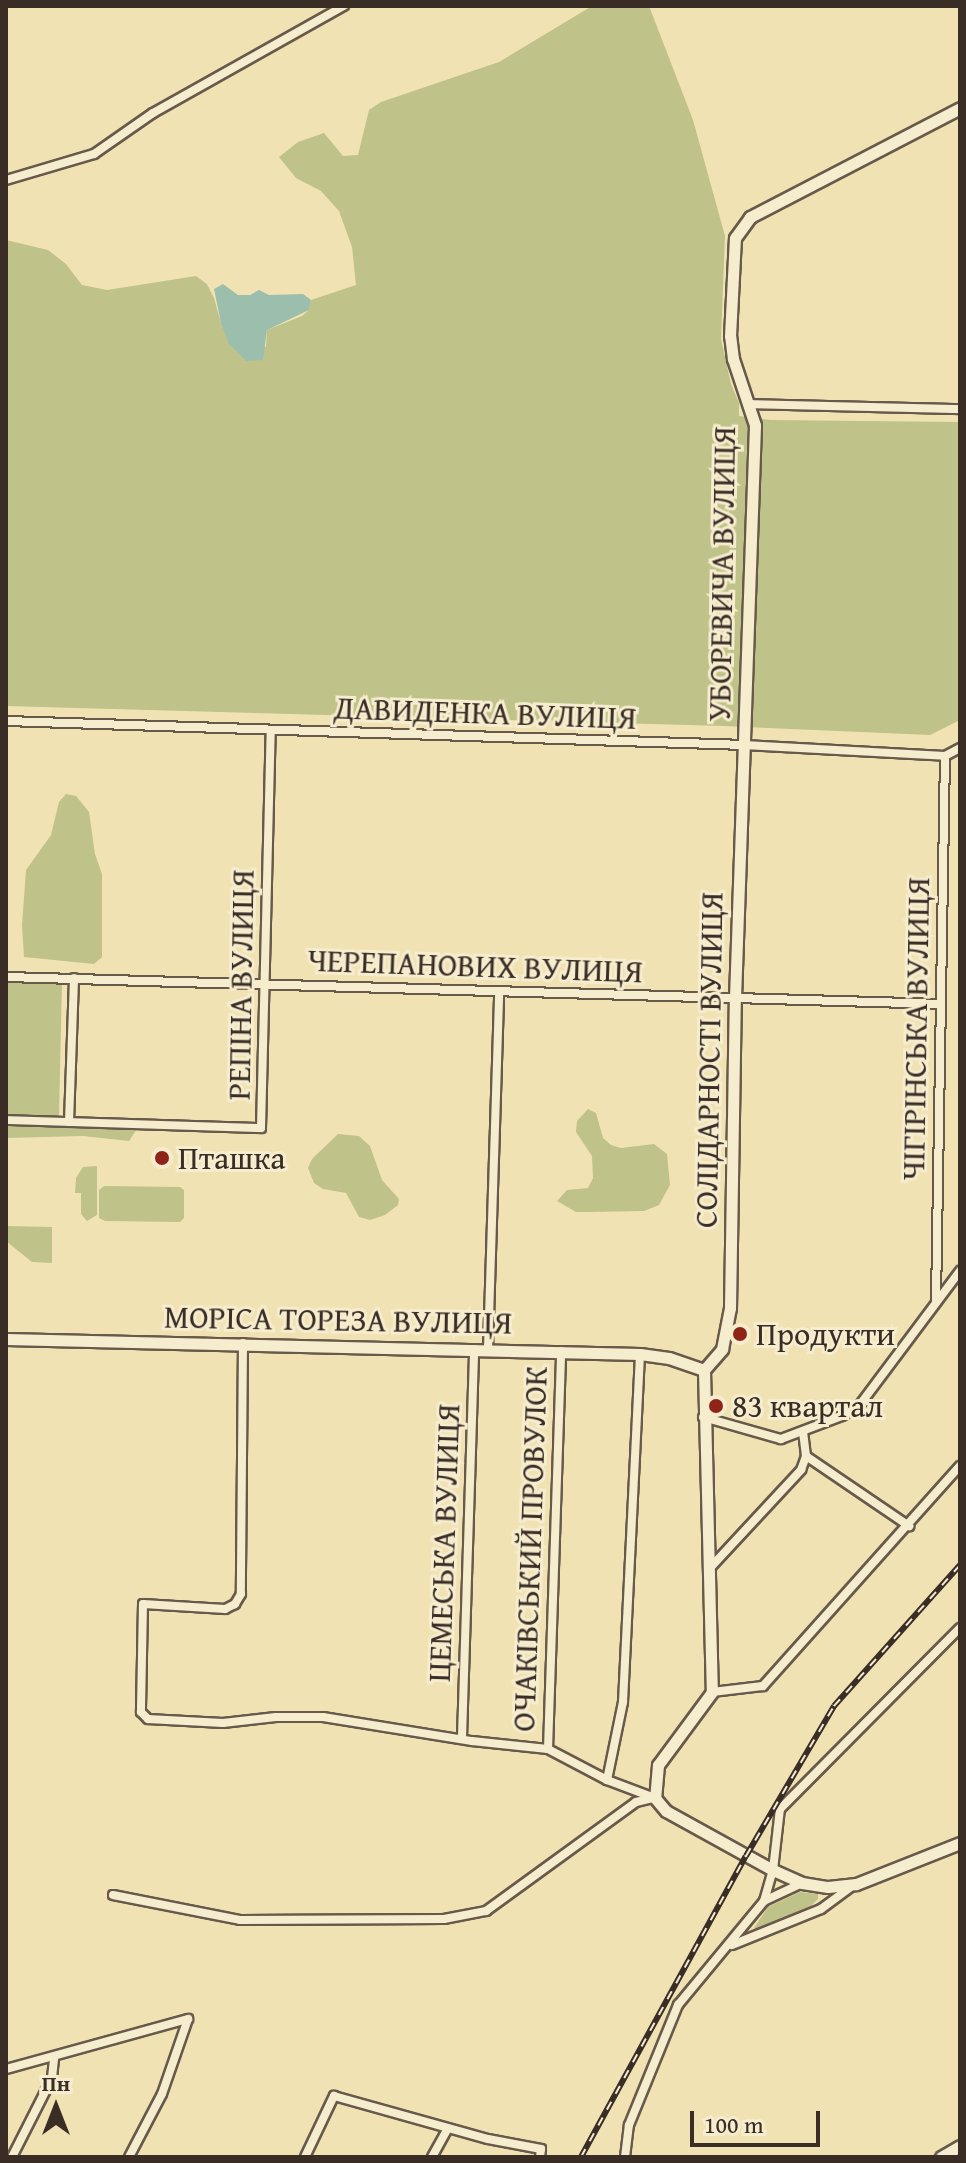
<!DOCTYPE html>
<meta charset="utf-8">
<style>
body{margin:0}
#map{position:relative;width:966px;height:2163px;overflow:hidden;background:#f1e2b4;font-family:"Gentium Book Plus",serif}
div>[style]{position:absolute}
.green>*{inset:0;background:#bfc289}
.water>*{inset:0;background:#9bbead}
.roads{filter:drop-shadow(2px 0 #675a4a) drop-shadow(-2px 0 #675a4a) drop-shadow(0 2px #675a4a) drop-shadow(0 -2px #675a4a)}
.street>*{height:8px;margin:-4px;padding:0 4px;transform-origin:4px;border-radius:4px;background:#f6ecce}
.secondary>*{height:11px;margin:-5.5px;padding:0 5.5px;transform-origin:5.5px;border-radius:5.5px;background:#f6ecce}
.rail>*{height:6px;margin-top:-3px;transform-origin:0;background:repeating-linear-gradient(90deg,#f6ecce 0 9px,#392d26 0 18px);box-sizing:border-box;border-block:2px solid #392d26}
.dots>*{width:22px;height:22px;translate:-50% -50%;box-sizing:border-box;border:4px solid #f6ecce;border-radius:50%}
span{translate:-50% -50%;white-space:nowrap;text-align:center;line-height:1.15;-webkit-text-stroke:6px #f6ecce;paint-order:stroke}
.street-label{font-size:32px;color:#392d26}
.poi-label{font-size:32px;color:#392d26}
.left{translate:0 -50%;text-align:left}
.frame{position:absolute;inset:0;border:8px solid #392d26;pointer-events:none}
.north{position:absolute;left:16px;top:2067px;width:80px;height:80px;-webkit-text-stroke:6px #f6ecce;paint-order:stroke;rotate:0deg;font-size:22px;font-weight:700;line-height:32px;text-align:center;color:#392d26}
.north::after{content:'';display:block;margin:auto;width:28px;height:36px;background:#392d26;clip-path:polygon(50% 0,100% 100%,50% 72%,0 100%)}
.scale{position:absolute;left:690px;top:2111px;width:130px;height:36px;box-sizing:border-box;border:4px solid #392d26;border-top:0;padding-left:10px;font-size:24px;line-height:28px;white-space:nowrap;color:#392d26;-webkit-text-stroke:6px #f6ecce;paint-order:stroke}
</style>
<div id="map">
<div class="green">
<i style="clip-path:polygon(592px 6px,649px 6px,693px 120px,725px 236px,721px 339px,731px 384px,739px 403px,739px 416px,771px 420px,960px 422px,960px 720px,930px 735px,723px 726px,6px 706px,6px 240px,48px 250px,66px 264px,82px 285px,107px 290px,196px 276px,207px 284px,214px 298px,221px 323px,266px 347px,267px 330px,302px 316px,309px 310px,311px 300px,356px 285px,352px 247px,339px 211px,321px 191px,296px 178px,279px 157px,298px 142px,324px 133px,343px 156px,358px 155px,369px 110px,381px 102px,499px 62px)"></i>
<i style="clip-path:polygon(66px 794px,76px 796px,89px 812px,95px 854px,102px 874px,102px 957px,94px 964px,24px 957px,22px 925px,26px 870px,51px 835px,59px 802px)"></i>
<i style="clip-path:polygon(6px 981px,62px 983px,59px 1116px,44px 1116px,47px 1121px,63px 1127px,117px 1118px,129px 1121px,137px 1129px,129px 1141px,83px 1136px,6px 1138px)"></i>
<i style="clip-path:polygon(588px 1109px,596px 1113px,603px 1138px,611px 1145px,621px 1148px,654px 1144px,667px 1154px,670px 1185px,659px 1205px,644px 1211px,587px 1212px,576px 1212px,557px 1201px,567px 1190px,588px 1188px,593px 1178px,592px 1156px,576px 1132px,577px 1121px)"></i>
<i style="clip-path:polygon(338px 1134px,359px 1136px,370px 1146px,382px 1180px,399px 1199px,398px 1205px,385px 1215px,370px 1220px,359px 1217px,346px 1193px,323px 1189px,314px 1183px,308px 1168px,312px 1159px)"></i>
<i style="clip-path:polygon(97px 1166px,97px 1215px,87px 1221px,81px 1214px,81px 1193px,75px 1193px,76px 1178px,83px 1167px)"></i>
<i style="clip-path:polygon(104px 1186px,180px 1187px,184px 1190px,184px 1218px,180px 1222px,105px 1221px,99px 1218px,99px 1190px)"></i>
<i style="clip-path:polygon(6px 1226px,52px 1227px,52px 1263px,32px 1262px,6px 1241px)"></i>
<i style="clip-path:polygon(800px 1892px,818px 1894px,818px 1899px,805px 1912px,758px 1931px,754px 1928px,768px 1907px)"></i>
</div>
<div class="water">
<i style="clip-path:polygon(223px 284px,238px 295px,250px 295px,259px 290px,269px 295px,303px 294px,311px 300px,309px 310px,267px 330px,263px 360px,246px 361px,229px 344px,221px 323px,214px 289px)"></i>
</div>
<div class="roads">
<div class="street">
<i style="left:6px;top:180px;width:92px;rotate:-16.5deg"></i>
<i style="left:94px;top:154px;width:72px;rotate:-34.8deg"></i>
<i style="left:153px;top:113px;width:219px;rotate:-29.3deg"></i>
<i style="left:749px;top:404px;width:211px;rotate:1.4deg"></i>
<i style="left:6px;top:721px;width:738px;rotate:1.86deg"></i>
<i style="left:744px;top:745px;width:201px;rotate:3.1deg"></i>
<i style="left:945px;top:756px;width:17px;rotate:-28deg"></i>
<i style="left:6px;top:977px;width:935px;rotate:1.65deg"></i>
<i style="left:6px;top:1120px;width:255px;rotate:1.8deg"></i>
<i style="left:261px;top:1128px;width:397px;rotate:-88.6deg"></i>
<i style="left:69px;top:1122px;width:144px;rotate:-88deg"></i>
<i style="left:936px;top:1302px;width:546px;rotate:-89.06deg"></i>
<i style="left:243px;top:1343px;width:251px;rotate:90.5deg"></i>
<i style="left:241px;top:1594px;width:12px;rotate:121deg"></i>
<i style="left:235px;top:1604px;width:11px;rotate:153deg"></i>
<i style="left:225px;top:1609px;width:82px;rotate:-176.5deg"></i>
<i style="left:143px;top:1604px;width:108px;rotate:91.1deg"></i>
<i style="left:141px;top:1712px;width:10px;rotate:45deg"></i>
<i style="left:148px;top:1719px;width:75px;rotate:3.1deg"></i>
<i style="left:223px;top:1723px;width:53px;rotate:-6.5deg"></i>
<i style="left:276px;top:1717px;width:47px"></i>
<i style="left:323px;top:1717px;width:151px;rotate:9.2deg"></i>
<i style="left:472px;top:1741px;width:76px;rotate:6deg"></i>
<i style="left:548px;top:1749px;width:67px;rotate:27.7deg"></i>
<i style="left:607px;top:1780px;width:51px;rotate:20.6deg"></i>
<i style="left:488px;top:1349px;width:358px;rotate:-88.2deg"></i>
<i style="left:703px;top:1417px;width:81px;rotate:15.8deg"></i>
<i style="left:781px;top:1439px;width:65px;rotate:-20.7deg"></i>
<i style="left:842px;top:1416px;width:20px;rotate:-30deg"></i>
<i style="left:859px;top:1406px;width:169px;rotate:-53.2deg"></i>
<i style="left:806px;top:1456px;width:125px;rotate:34.2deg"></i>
<i style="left:710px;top:1568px;width:134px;rotate:-47.1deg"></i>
<i style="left:801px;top:1470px;width:15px;rotate:-70deg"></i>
<i style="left:806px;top:1456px;width:23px;rotate:-97deg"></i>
<i style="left:712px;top:1692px;width:51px;rotate:-6.7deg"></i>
<i style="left:763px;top:1686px;width:295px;rotate:-48.2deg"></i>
<i style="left:462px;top:1737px;width:388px;rotate:-88.2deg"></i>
<i style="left:548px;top:1749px;width:398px;rotate:-88.1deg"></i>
<i style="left:607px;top:1780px;width:80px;rotate:-78.4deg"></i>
<i style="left:623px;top:1702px;width:348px;rotate:-87.2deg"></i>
<i style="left:113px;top:1895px;width:129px;rotate:11.1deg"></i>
<i style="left:240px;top:1920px;width:204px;rotate:-0.3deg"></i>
<i style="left:444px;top:1919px;width:43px;rotate:-10.8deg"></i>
<i style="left:486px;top:1911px;width:185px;rotate:-36deg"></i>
<i style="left:636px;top:1802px;width:18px;rotate:-13deg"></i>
<i style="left:764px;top:1901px;width:42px;rotate:-25.3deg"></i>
<i style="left:732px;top:1945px;width:96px;rotate:-22deg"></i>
<i style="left:821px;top:1909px;width:42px;rotate:-36.3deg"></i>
<i style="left:6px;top:2069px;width:189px;rotate:-15.4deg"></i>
<i style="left:12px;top:2157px;width:89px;rotate:-63.1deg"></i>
<i style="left:52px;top:2078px;width:20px;rotate:-84deg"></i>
<i style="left:129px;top:2157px;width:71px;rotate:-62.4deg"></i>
<i style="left:162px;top:2094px;width:79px;rotate:-70.9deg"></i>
<i style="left:305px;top:2157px;width:68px;rotate:-64.6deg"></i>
<i style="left:334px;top:2096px;width:160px;rotate:15.6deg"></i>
<i style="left:488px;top:2139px;width:54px;rotate:10.7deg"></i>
<i style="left:541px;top:2149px;width:8px;rotate:97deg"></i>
<i style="left:432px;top:2157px;width:33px;rotate:-61deg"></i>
<i style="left:625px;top:2157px;width:32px;rotate:-83deg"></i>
<i style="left:629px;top:2125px;width:130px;rotate:-67.8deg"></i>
<i style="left:678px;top:2005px;width:135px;rotate:-50.4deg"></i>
<i style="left:764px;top:1901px;width:32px;rotate:-74deg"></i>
<i style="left:773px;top:1870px;width:61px;rotate:-83.5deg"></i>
<i style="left:780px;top:1809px;width:255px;rotate:-45.2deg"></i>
</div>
<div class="secondary">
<i style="left:6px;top:1339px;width:634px;rotate:1.36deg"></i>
<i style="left:640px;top:1354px;width:29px;rotate:8deg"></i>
<i style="left:669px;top:1358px;width:37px;rotate:19deg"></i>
<i style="left:704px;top:1370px;width:322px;rotate:88.6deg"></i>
<i style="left:712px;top:1692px;width:91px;rotate:126.5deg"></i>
<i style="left:658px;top:1765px;width:33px;rotate:95deg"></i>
<i style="left:655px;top:1798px;width:17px;rotate:50deg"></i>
<i style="left:666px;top:1811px;width:122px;rotate:28.9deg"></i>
<i style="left:773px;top:1870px;width:32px;rotate:24deg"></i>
<i style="left:802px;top:1883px;width:26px;rotate:9deg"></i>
<i style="left:828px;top:1887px;width:28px;rotate:-6deg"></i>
<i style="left:856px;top:1884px;width:112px;rotate:-21.5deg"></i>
<i style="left:704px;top:1370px;width:28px;rotate:-49deg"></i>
<i style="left:722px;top:1349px;width:42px;rotate:-79deg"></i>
<i style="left:730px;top:1308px;width:310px;rotate:-89.1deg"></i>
<i style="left:735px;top:998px;width:573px;rotate:-88deg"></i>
<i style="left:755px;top:425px;width:70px;rotate:-108.4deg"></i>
<i style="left:733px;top:359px;width:23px;rotate:-97deg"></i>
<i style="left:730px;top:336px;width:98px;rotate:-87.1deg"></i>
<i style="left:735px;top:238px;width:26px;rotate:-54deg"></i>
<i style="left:750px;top:217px;width:237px;rotate:-27.4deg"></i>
<i style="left:941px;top:2157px;width:22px;rotate:-30deg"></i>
</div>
</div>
<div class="rail">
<i style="left:581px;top:2157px;width:343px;rotate:-61.3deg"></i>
<i style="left:746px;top:1856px;width:174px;rotate:-59.6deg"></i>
<i style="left:834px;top:1706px;width:189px;rotate:-48.2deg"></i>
</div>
<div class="dots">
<i style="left:162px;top:1158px;background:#8f2418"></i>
<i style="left:740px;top:1334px;background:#8f2418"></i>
<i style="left:716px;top:1406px;background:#8f2418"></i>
</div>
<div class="street-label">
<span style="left:722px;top:574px;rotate:-89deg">УБОРЕВИЧА ВУЛИЦЯ</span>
<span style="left:485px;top:713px;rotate:2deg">ДАВИДЕНКА ВУЛИЦЯ</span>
<span style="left:475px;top:966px;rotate:2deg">ЧЕРЕПАНОВИХ ВУЛИЦЯ</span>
<span style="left:241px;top:985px;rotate:-89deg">РЕПIНА ВУЛИЦЯ</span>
<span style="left:916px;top:1029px;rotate:-89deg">ЧIГIРIНСЬКА ВУЛИЦЯ</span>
<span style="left:709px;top:1060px;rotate:-89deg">СОЛІДАРНОСТІ ВУЛИЦЯ</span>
<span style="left:338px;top:1320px;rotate:1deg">МОРІСА ТОРЕЗА ВУЛИЦЯ</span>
<span style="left:444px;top:1543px;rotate:-88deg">ЦЕМЕСЬКА ВУЛИЦЯ</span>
<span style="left:530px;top:1549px;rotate:-88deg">ОЧАКIВСЬКИЙ ПРОВУЛОК</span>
</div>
<div class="poi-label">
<span class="left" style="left:178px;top:1158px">Пташка</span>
<span class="left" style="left:756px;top:1334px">Продукти</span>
<span class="left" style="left:732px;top:1406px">83 квартал</span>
</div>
<div class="frame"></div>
<div class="north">Пн</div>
<div class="scale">100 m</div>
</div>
